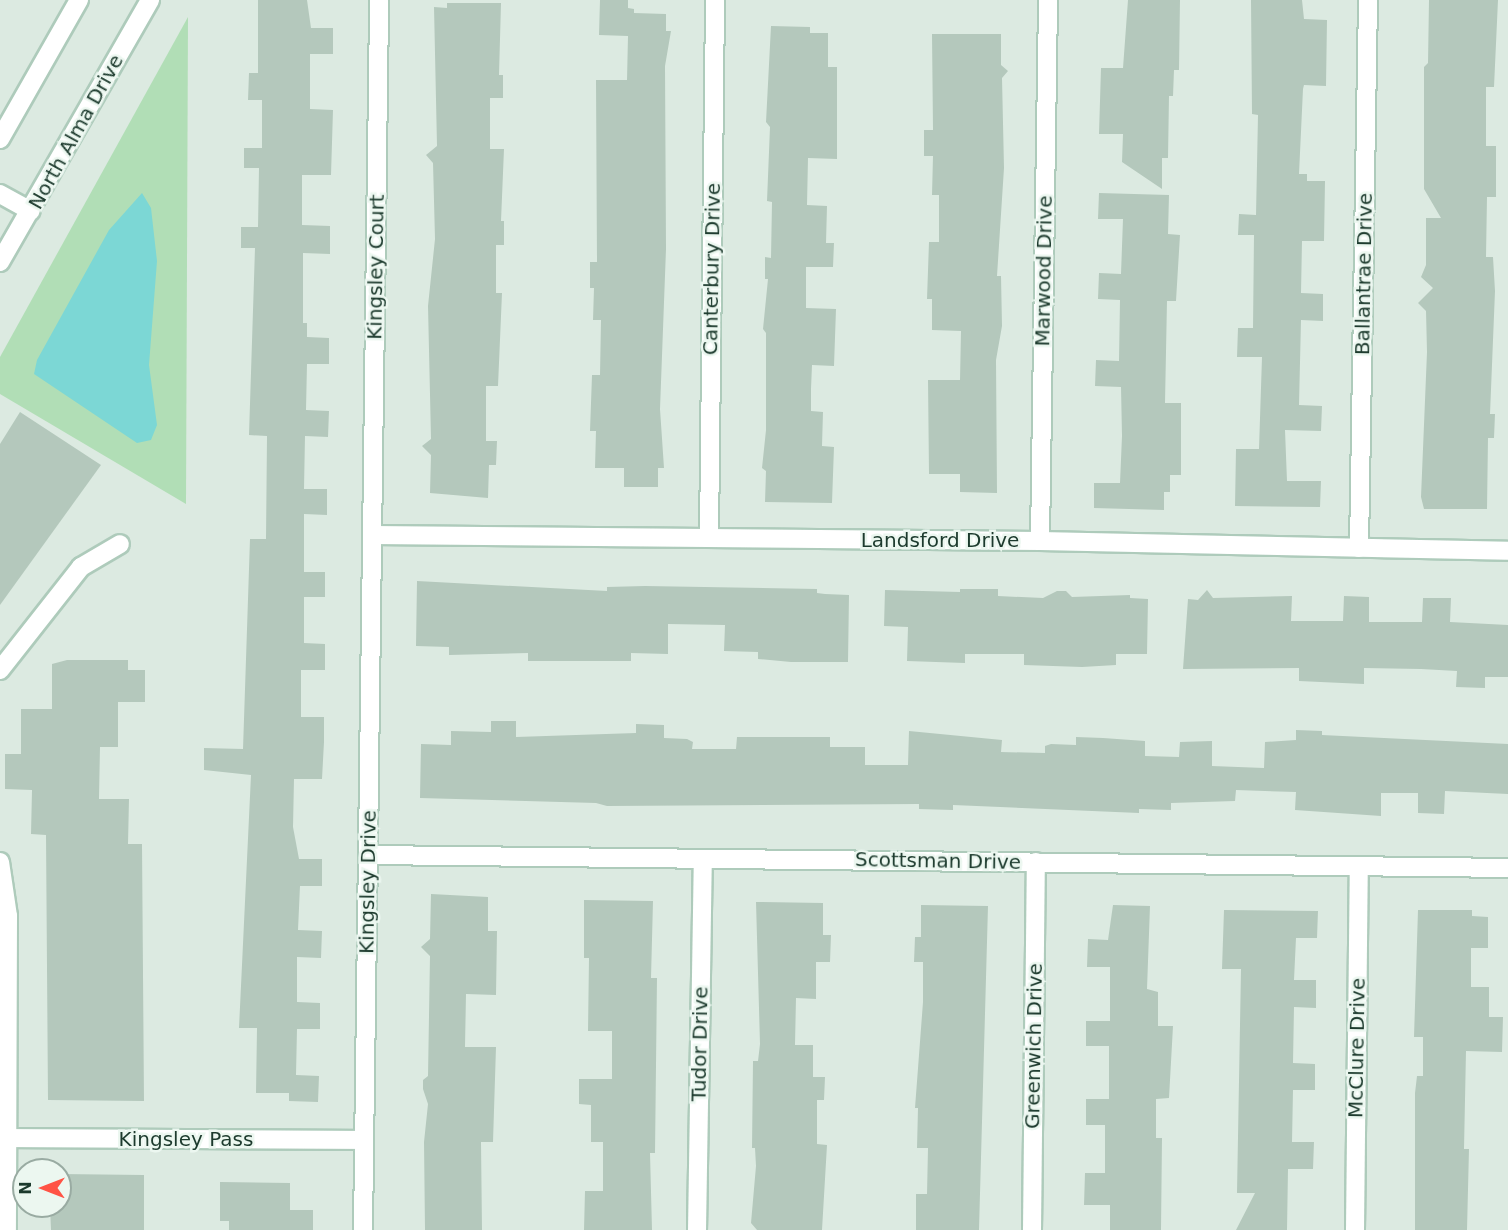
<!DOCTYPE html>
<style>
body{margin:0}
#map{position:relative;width:1508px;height:1230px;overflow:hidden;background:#dceae1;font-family:"DejaVu Sans",sans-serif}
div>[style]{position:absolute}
.green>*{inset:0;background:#b1deb6}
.water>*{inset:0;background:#7cd7d5}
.building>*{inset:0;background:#b4c8bc}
.roads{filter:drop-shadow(2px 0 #aecbbb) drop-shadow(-2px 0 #aecbbb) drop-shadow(0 2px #aecbbb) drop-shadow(0 -2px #aecbbb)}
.minor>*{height:18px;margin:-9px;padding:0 9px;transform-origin:9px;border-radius:9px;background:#fff}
.secondary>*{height:18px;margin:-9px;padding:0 9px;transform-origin:9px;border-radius:9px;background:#fff}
span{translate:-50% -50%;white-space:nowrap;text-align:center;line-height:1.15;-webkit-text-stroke:5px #ecf7f0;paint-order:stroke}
.street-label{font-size:20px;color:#1c3a2d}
.north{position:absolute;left:12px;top:1158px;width:60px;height:60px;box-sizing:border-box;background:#ecf7f0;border:2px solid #99aba2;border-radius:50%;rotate:270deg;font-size:16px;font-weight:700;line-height:24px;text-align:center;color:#1c3a2d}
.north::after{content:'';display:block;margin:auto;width:21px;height:27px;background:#ff5345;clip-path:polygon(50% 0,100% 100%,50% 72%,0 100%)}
</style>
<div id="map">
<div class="green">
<i style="clip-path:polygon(188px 17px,186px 504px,0 394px,0 357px)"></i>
</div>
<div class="water">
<i style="clip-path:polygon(142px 193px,151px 208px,157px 261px,149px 365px,157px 425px,151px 440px,137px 443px,34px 374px,37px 360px,109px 230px)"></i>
</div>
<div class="building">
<i style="clip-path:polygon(258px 0,307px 0,311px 28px,333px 28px,333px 54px,310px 54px,310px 109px,333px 110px,331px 175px,302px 175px,302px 225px,330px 226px,330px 254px,303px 253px,303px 323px,307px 323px,307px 337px,329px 338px,329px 364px,307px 364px,306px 410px,329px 411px,328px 437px,305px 436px,304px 489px,327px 489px,327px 515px,304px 514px,304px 572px,325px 572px,325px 597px,304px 597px,304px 643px,325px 644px,325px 670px,301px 670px,301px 717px,324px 717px,324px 742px,322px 779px,294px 779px,293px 827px,299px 859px,322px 859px,322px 886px,300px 886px,298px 930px,322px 931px,321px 958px,297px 957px,297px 1002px,320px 1003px,320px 1029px,297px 1029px,296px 1075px,319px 1076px,318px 1102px,289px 1101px,289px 1093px,256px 1093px,257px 1028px,239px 1028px,251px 775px,204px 770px,204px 748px,243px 749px,250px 539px,266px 539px,267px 436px,249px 435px,255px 248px,241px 248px,241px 227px,258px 227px,259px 168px,244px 168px,244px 148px,262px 148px,262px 100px,248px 100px,249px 73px,258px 73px)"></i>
<i style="clip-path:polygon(600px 0,628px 0,628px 8px,634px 9px,634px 13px,666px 14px,666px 31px,671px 31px,665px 66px,666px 249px,660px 409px,664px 468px,658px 468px,658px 487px,624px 487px,624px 468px,595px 468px,596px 431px,590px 431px,592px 375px,600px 375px,601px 320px,593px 320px,594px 288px,590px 288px,590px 262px,597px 262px,596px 80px,627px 80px,628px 36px,599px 35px)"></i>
<i style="clip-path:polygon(1128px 0,1180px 0,1179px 70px,1174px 70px,1173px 96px,1169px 96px,1168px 158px,1162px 158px,1162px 189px,1122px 162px,1123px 134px,1099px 134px,1101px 68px,1123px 68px)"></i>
<i style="clip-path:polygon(1251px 0,1302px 0,1304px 19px,1327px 20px,1326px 86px,1304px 85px,1303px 89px,1299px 174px,1307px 174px,1307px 181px,1325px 181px,1324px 241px,1302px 241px,1301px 293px,1323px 294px,1323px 321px,1301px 320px,1299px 405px,1322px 406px,1321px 431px,1285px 430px,1287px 481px,1321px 481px,1320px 507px,1235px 506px,1236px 449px,1259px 449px,1262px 357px,1237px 357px,1238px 328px,1253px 328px,1254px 235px,1238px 235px,1239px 214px,1256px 215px,1258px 115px,1252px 114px)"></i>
<i style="clip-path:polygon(1429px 0,1498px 0,1494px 87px,1486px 87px,1486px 146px,1496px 146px,1496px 197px,1487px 197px,1486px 257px,1493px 257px,1495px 291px,1490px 414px,1495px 414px,1494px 438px,1488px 438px,1487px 509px,1424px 509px,1421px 497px,1427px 352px,1426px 311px,1418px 303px,1433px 288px,1421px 277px,1426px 265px,1426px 218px,1441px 218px,1424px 189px,1424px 67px,1428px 63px)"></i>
<i style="clip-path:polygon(447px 3px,501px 3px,499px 75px,503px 75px,503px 98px,490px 98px,490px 149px,504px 149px,501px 221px,504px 221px,504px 245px,496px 245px,496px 293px,502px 293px,498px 386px,486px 386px,486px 441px,497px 441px,496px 465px,489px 465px,488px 498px,430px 493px,431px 455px,422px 446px,431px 439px,428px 306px,435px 239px,433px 163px,426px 155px,437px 146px,434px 7px,447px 8px)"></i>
<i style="clip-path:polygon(771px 26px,810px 27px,810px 33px,828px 33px,828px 67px,837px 67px,837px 159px,808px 158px,807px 205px,827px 206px,826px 243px,834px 243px,833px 267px,806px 267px,806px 308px,836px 309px,834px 366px,812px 365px,811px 389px,811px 411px,823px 412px,822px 446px,834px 447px,832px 503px,765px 502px,766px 471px,762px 468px,766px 430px,766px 333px,763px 329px,768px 279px,765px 279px,765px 257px,771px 258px,772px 202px,767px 201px,770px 127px,766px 122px)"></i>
<i style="clip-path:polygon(932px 34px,1001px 34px,1001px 65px,1008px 71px,1002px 78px,1004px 168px,997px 276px,1001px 276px,1002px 326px,996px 360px,997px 493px,960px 492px,960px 474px,929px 474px,928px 380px,960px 380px,961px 331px,932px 330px,932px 299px,927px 299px,929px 242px,939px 242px,939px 195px,932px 195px,933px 156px,924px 156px,924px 130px,933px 130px)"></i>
<i style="clip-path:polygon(1099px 193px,1169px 195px,1168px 234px,1180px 235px,1176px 301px,1167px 301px,1165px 403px,1181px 403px,1181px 475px,1170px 475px,1170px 492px,1164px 492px,1164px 510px,1094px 508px,1094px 483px,1120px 483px,1122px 436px,1121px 387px,1095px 386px,1096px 360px,1119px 361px,1120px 300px,1098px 299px,1099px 273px,1121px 274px,1123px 219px,1098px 219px)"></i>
<i style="clip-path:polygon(20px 412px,101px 465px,0 605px,0 444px)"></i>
<i style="clip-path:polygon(417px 581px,607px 591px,607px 587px,645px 586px,817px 589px,817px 593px,825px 594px,849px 595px,848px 662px,791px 662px,758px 659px,758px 652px,724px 651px,725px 625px,668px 624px,668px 654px,631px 653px,631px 661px,528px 661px,528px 653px,449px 655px,449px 647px,416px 646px)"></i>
<i style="clip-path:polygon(960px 589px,998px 589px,998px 596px,1043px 598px,1057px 591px,1066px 591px,1072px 597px,1130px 595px,1130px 598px,1148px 599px,1147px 654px,1116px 654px,1116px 665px,1082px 667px,1024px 665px,1024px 654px,965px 654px,965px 663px,907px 661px,908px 627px,884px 626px,885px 590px,960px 592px)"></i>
<i style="clip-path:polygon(1207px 590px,1213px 598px,1292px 596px,1291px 621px,1343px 621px,1344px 596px,1369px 597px,1369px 622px,1422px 622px,1423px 598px,1451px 598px,1450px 622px,1508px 625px,1508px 677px,1485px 677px,1485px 688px,1456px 687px,1457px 671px,1421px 669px,1364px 668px,1364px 684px,1299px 681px,1299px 668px,1183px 669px,1188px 599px,1198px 600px)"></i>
<i style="clip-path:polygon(67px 660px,128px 660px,128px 670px,145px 670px,145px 702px,118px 702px,118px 747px,100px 747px,99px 799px,129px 799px,128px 844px,142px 844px,144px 1101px,48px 1100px,46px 835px,31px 834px,32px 790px,5px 789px,5px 754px,21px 754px,21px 709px,52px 709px,52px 664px)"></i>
<i style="clip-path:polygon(491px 721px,516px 721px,516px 737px,636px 733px,636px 724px,664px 725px,664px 738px,687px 739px,693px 742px,692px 749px,736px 749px,737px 737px,830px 737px,830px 747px,865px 747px,865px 765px,908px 765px,909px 731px,1002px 740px,1001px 752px,1045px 753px,1045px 746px,1051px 744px,1076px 745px,1076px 737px,1103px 738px,1145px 741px,1145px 756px,1179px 757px,1180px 742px,1212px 741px,1212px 766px,1264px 768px,1265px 742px,1296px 740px,1296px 730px,1322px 731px,1322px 735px,1508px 744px,1508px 794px,1445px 791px,1444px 814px,1418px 813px,1418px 793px,1381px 793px,1381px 816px,1295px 810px,1296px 792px,1236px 790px,1235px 801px,1171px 803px,1171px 810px,1139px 809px,1139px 813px,953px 805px,953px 810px,919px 809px,919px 804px,607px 806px,596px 803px,420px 798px,421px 744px,451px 745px,451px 731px,491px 732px)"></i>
<i style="clip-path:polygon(431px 894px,488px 897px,488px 931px,497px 931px,496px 995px,466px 994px,465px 1047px,496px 1047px,493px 1142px,481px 1142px,482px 1230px,425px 1230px,424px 1142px,428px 1104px,423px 1089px,423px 1080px,428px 1076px,430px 956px,421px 947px,430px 939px)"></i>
<i style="clip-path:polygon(584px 900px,653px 901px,651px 978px,657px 978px,655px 1153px,650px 1153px,652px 1230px,584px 1230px,585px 1191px,603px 1191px,603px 1142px,591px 1142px,591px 1105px,579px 1104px,579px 1079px,612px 1079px,612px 1031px,588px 1031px,589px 958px,584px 958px)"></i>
<i style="clip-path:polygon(756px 902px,823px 903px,823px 935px,831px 935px,830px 962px,816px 962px,816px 999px,796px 998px,795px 1045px,813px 1045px,813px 1077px,825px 1077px,824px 1100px,817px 1100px,817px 1144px,827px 1145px,822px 1230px,757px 1230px,751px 1223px,756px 1166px,755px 1148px,752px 1148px,753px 1061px,758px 1061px,760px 1044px)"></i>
<i style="clip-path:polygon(921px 905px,988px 906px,979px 1230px,916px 1230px,916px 1194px,927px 1194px,928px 1148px,917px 1148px,918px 1108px,915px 1108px,923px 1002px,923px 962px,914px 962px,915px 937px,921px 937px)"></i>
<i style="clip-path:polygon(1113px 905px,1150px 906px,1147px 989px,1158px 992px,1158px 1026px,1173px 1026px,1169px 1098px,1156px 1099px,1156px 1138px,1162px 1138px,1161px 1230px,1110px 1230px,1110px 1205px,1084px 1205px,1085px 1173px,1105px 1173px,1105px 1125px,1086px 1125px,1086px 1099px,1109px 1099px,1109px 1046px,1086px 1046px,1086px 1021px,1110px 1021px,1110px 967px,1087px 967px,1088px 939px,1108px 940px)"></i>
<i style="clip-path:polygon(1224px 910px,1318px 911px,1317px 938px,1296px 938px,1294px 980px,1316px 980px,1316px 1008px,1294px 1007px,1293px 1063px,1315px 1064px,1315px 1090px,1293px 1090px,1292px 1142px,1314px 1142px,1313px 1169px,1288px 1169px,1287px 1230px,1236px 1230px,1255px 1193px,1237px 1193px,1241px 969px,1222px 969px)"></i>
<i style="clip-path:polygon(1418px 910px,1472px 910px,1472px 916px,1488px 917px,1488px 948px,1471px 948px,1471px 987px,1489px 987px,1489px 1017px,1503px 1017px,1502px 1052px,1466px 1051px,1464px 1149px,1469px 1149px,1467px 1230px,1415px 1230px,1415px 1093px,1417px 1076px,1423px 1076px,1423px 1037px,1414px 1037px)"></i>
<i style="clip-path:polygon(60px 1174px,144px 1175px,144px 1230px,51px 1230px,50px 1206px,60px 1206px)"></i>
<i style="clip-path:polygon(220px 1182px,290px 1183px,290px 1210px,313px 1210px,313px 1230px,229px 1230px,229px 1221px,220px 1221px)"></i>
</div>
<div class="roads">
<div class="minor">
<i style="left:0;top:194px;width:35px;rotate:29deg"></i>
<i style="left:372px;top:535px;width:668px;rotate:0.51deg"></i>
<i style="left:1040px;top:541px;width:468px;rotate:1.2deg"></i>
<i style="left:709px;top:538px;width:538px;rotate:-89.36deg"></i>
<i style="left:1040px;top:541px;width:541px;rotate:-89.15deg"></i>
<i style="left:1359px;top:548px;width:548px;rotate:-89.06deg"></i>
<i style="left:0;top:670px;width:131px;rotate:-51.8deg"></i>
<i style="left:81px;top:567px;width:45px;rotate:-30.5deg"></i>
<i style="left:368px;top:855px;width:1140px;rotate:0.65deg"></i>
<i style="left:0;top:862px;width:55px;rotate:81.6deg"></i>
<i style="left:8px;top:916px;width:314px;rotate:90.2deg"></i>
<i style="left:7px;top:1138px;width:357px;rotate:0.3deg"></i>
<i style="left:363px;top:1230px;width:1230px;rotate:-89.25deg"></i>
<i style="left:697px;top:1230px;width:371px;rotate:-89.1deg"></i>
<i style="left:1032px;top:1230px;width:368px;rotate:-89.4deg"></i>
<i style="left:1355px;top:1230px;width:364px;rotate:-89.4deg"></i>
</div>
<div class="secondary">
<i style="left:0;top:139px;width:160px;rotate:-60.4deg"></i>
<i style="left:0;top:262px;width:302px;rotate:-60.2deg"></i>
</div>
</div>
<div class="street-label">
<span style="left:76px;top:132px;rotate:-61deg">North Alma Drive</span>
<span style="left:376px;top:267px;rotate:-89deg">Kingsley Court</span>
<span style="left:712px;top:269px;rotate:-89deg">Canterbury Drive</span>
<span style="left:1044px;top:271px;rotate:-89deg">Marwood Drive</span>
<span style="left:1364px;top:274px;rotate:-89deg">Ballantrae Drive</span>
<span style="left:940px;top:540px">Landsford Drive</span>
<span style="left:938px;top:861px;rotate:1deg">Scottsman Drive</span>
<span style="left:368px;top:882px;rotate:-89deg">Kingsley Drive</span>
<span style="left:700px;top:1044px;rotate:-89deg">Tudor Drive</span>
<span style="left:1034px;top:1046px;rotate:-89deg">Greenwich Drive</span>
<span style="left:1357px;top:1048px;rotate:-89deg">McClure Drive</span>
<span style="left:186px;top:1139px">Kingsley Pass</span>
</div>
<div class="north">N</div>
</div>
